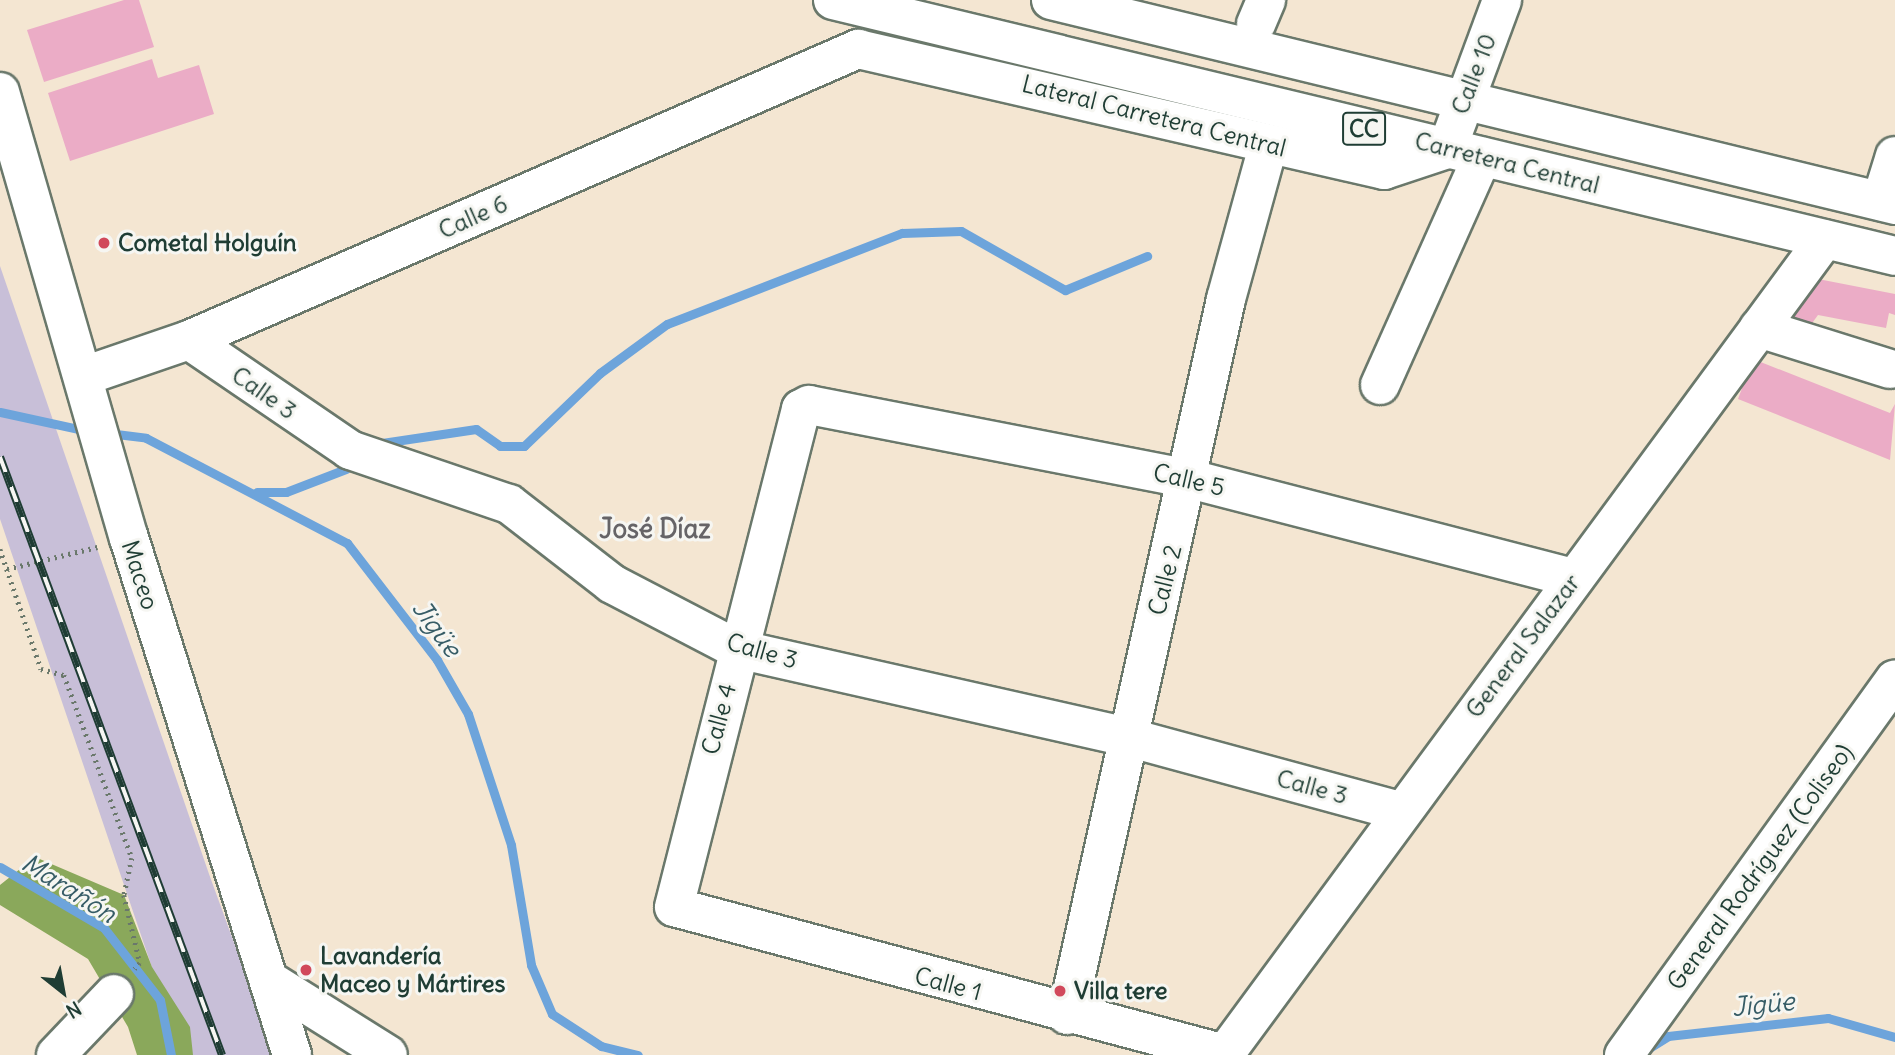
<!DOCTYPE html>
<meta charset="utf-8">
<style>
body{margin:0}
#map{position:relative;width:1895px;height:1055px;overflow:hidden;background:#f4e6d2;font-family:Delius,sans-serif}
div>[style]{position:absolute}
.industrial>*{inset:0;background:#c8bfd8}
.forest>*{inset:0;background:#8aa85b}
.stream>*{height:9px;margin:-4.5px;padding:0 4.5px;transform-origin:4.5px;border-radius:4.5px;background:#6da4db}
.building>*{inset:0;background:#ebacc6}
.path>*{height:4.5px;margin-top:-2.25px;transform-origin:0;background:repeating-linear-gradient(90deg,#6a786b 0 2px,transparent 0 7px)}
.roads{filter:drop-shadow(2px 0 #6a786b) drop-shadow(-2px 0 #6a786b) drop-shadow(0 2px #6a786b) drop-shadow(0 -2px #6a786b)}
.minor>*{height:38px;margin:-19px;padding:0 19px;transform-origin:19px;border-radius:19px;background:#fff}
.major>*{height:38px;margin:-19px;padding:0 19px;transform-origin:19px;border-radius:19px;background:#fff}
.rail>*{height:8px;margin-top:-4px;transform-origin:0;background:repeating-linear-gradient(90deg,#f6f6f2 0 16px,#1f3d34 0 32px);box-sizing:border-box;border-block:2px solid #1f3d34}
.dots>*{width:19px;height:19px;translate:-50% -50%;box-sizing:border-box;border:4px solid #f6f6f2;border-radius:50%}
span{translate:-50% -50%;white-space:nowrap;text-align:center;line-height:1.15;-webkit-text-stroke:6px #f6f6f2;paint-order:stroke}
.shield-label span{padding:2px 5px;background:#f6f6f2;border:2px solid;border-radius:5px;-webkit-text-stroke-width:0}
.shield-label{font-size:23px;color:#1f3d34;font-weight:700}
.street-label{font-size:24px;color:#1f3d34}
.poi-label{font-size:24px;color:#1f3d34;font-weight:700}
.left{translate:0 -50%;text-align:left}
.neighbourhood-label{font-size:26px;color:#666467;font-weight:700}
.water-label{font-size:26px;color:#365c66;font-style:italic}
.north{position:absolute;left:28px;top:957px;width:70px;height:70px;-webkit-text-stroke:5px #f6f6f2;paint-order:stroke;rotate:149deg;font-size:19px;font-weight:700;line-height:28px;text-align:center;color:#1f3d34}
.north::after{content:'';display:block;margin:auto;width:24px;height:32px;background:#1f3d34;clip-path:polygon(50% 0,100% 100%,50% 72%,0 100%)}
</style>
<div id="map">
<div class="industrial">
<i style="clip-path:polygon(0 266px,209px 874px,275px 1055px,172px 1055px,164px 1003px,0 519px)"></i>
</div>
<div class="forest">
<i style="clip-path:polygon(35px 857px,124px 895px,152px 967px,190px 1027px,193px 1055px,137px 1055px,128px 1027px,88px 959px,0 905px,0 885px)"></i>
</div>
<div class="stream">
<i style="left:0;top:412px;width:89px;rotate:12.3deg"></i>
<i style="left:108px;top:433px;width:38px;rotate:7deg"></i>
<i style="left:146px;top:438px;width:227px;rotate:27.6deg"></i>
<i style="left:347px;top:543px;width:148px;rotate:52.4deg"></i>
<i style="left:437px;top:660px;width:62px;rotate:60.1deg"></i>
<i style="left:468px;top:714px;width:138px;rotate:71.8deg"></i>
<i style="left:511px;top:845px;width:122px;rotate:80.5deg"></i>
<i style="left:531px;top:965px;width:53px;rotate:66.8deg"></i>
<i style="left:552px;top:1014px;width:59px;rotate:33.1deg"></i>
<i style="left:601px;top:1046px;width:38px;rotate:14deg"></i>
<i style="left:382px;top:443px;width:95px;rotate:-8.5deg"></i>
<i style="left:476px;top:429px;width:29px;rotate:35deg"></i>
<i style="left:500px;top:446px;width:24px"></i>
<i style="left:524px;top:446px;width:105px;rotate:-43.8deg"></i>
<i style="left:600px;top:373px;width:83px;rotate:-36.2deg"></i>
<i style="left:667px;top:324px;width:252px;rotate:-21.2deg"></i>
<i style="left:902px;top:233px;width:59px;rotate:-1.9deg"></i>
<i style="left:961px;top:231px;width:120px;rotate:29.6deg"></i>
<i style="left:1065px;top:290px;width:89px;rotate:-22.5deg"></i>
<i style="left:257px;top:492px;width:29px"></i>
<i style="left:286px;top:492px;width:64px;rotate:-21deg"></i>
<i style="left:0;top:867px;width:121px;rotate:30.4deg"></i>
<i style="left:104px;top:928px;width:91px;rotate:52.1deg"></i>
<i style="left:160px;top:1000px;width:56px;rotate:78.7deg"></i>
<i style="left:1646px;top:1050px;width:26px;rotate:-32deg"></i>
<i style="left:1668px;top:1036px;width:161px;rotate:-6.4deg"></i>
<i style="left:1828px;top:1018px;width:70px;rotate:15.8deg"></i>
</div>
<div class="building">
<i style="clip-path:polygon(124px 0,139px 0,154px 47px,44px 82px,27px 30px)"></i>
<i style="clip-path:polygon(152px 59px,158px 78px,199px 65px,214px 114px,70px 161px,48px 93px)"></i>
<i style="clip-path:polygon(1818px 279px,1895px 294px,1895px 315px,1889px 313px,1886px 328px,1818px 315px,1807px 330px,1791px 319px)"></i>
<i style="clip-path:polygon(1753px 359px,1890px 413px,1895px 404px,1890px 460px,1738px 399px)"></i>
</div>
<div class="path">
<i style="left:0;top:549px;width:127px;rotate:71.1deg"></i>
<i style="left:41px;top:669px;width:24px;rotate:15deg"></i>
<i style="left:64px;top:675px;width:195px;rotate:69.6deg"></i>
<i style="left:132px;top:858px;width:38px;rotate:102deg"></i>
<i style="left:124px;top:895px;width:70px;rotate:76.8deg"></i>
<i style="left:140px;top:963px;width:8px;rotate:130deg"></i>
<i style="left:7px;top:569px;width:93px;rotate:-13.7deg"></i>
</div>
<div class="roads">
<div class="minor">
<i style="left:1256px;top:24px;width:26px;rotate:-67deg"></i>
<i style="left:1881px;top:201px;width:47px;rotate:-72.7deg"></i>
<i style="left:1759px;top:328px;width:137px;rotate:17.4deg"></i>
<i style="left:189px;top:340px;width:195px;rotate:34.3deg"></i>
<i style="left:350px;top:450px;width:168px;rotate:18.8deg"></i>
<i style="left:509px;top:504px;width:130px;rotate:37.8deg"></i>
<i style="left:612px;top:584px;width:141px;rotate:27.5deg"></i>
<i style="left:737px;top:649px;width:400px;rotate:12.7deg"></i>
<i style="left:1127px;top:737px;width:283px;rotate:15.2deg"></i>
<i style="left:84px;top:376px;width:111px;rotate:-18.9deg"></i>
<i style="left:189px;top:340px;width:730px;rotate:-23.51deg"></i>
<i style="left:858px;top:49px;width:540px;rotate:12.95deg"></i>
<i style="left:1384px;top:170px;width:66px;rotate:-18.4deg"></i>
<i style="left:1447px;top:149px;width:159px;rotate:-69.7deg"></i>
<i style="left:1380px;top:385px;width:250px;rotate:-65.9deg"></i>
<i style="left:270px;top:981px;width:139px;rotate:32.1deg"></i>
<i style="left:1067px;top:1015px;width:733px;rotate:-77.48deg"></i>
<i style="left:1226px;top:299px;width:159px;rotate:-74.6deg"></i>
<i style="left:1225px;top:1054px;width:570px;rotate:-165.06deg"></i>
<i style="left:674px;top:907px;width:514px;rotate:-75.69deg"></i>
<i style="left:801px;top:409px;width:9px;rotate:-27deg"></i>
<i style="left:809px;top:405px;width:388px;rotate:11deg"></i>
<i style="left:1190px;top:479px;width:397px;rotate:14.5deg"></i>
<i style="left:56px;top:1055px;width:84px;rotate:-46.4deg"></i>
<i style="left:1224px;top:1055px;width:1013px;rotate:-53.63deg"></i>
<i style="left:1624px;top:1055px;width:463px;rotate:-54.2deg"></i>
</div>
<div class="major">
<i style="left:833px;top:0;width:1092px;rotate:13.55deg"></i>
<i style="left:1051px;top:0;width:869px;rotate:13.65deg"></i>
<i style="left:0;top:92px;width:464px;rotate:73.9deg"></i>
<i style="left:129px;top:538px;width:542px;rotate:72.5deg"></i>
</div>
</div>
<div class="rail">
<i style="left:0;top:457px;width:638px;rotate:69.63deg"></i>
</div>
<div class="dots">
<i style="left:104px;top:243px;background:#d1495b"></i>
<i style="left:306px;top:970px;background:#d1495b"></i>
<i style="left:1060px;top:991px;background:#d1495b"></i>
</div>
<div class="shield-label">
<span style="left:1364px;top:129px">CC</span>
</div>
<div class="street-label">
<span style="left:1474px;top:74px;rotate:-69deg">Calle 10</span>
<span style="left:1154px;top:116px;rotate:14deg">Lateral Carretera Central</span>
<span style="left:1507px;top:163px;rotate:14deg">Carretera Central</span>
<span style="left:473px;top:217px;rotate:-24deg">Calle 6</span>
<span style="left:264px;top:393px;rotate:35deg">Calle 3</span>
<span style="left:1189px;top:480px;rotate:13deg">Calle 5</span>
<span style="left:140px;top:575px;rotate:72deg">Maceo</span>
<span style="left:1165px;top:580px;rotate:-76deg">Calle 2</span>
<span style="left:1523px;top:646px;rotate:-53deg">General Salazar</span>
<span style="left:762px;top:651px;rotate:16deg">Calle 3</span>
<span style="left:719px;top:719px;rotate:-75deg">Calle 4</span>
<span style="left:1312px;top:787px;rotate:15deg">Calle 3</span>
<span style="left:1760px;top:867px;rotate:-54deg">General Rodríguez (Coliseo)</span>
<span style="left:948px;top:984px;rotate:15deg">Calle 1</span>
</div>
<div class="poi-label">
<span class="left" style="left:118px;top:243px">Cometal Holguín</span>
<span class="left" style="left:320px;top:970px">Lavandería<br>Maceo y Mártires</span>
<span class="left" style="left:1074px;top:991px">Villa tere</span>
</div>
<div class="neighbourhood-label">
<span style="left:655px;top:529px">José Díaz</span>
</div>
<div class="water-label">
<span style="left:437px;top:628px;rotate:54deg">Jigüe</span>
<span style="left:69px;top:888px;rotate:32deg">Marañón</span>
<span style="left:1763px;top:1004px;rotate:-6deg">Jigüe</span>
</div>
<div class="north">N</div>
</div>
